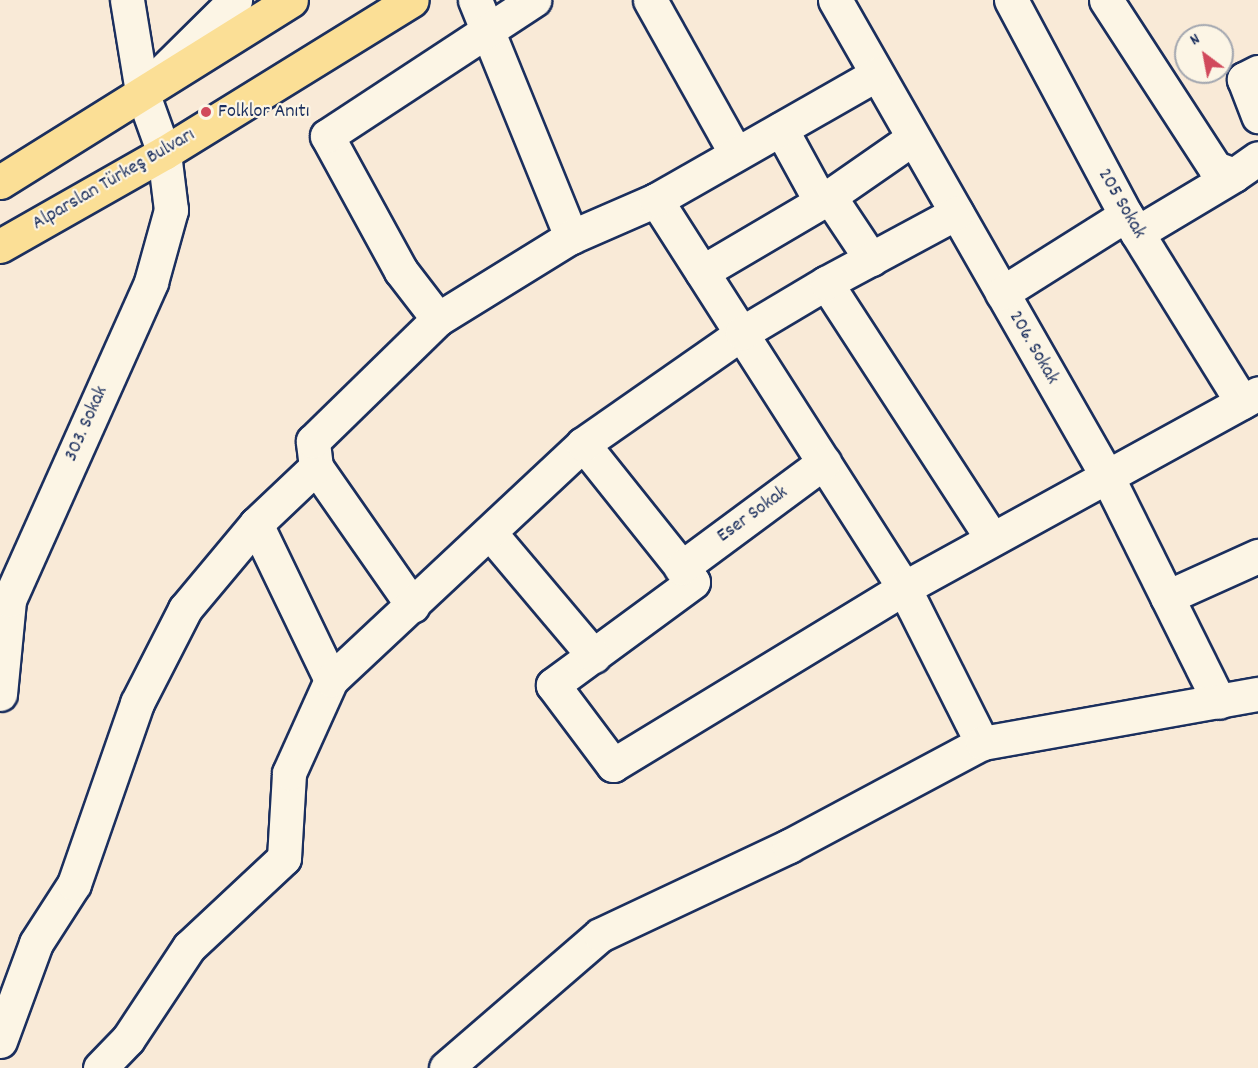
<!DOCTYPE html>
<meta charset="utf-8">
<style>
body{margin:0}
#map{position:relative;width:1258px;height:1068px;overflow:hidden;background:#f9ead7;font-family:Dekko,sans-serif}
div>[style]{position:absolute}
.roads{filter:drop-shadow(2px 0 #1b2f5e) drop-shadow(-2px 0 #1b2f5e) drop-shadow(0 2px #1b2f5e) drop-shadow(0 -2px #1b2f5e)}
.minor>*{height:33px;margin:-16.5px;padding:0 16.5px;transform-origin:16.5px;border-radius:16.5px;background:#fcf5e5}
.highway>*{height:33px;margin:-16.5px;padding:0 16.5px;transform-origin:16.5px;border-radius:16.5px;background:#fbdf96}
.dots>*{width:16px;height:16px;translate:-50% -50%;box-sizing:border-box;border:3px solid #fcf5e5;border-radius:50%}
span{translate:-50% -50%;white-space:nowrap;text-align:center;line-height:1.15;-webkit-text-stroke:4.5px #fcf5e5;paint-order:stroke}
.poi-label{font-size:20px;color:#1b2f5e}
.left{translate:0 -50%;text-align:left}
.street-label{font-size:20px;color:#1b2f5e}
.north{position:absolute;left:1174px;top:24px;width:60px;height:60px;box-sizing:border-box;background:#fcf5e5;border:2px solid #a2a6af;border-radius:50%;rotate:328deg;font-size:16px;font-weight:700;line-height:24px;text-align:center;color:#1b2f5e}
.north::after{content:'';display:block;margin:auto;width:21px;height:27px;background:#d1495b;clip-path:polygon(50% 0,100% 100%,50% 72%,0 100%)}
</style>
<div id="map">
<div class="roads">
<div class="minor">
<i style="left:127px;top:0;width:93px;rotate:80.7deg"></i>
<i style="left:475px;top:0;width:256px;rotate:67.9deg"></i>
<i style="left:650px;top:0;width:176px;rotate:60.8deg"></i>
<i style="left:835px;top:0;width:548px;rotate:60.26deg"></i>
<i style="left:1107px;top:476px;width:252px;rotate:63.6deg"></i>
<i style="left:1011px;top:0;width:244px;rotate:61.9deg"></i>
<i style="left:1126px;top:215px;width:220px;rotate:58.2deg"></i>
<i style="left:1106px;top:0;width:200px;rotate:57deg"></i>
<i style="left:1215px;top:168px;width:20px;rotate:20deg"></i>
<i style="left:1234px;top:175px;width:29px;rotate:-35deg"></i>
<i style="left:1258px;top:72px;width:16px;rotate:153deg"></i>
<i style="left:1244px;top:79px;width:40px;rotate:69deg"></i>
<i style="left:781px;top:129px;width:83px;rotate:61.3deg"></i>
<i style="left:821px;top:202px;width:112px;rotate:-34.8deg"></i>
<i style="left:829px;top:196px;width:76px;rotate:56.3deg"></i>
<i style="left:656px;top:200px;width:460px;rotate:57.4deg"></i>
<i style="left:904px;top:588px;width:174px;rotate:63.3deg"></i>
<i style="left:1137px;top:233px;width:113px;rotate:-30.9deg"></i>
<i style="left:702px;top:272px;width:138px;rotate:-30.5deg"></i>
<i style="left:826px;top:283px;width:305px;rotate:57deg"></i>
<i style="left:1002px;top:293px;width:146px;rotate:-32.2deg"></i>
<i style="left:438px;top:319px;width:61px;rotate:-127.6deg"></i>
<i style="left:401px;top:271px;width:154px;rotate:-118.7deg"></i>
<i style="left:327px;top:136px;width:248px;rotate:-33.3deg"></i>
<i style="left:583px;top:444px;width:176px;rotate:51.4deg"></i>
<i style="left:693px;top:582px;width:174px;rotate:143.7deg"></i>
<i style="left:553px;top:685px;width:100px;rotate:53.1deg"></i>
<i style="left:613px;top:765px;width:341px;rotate:-31.3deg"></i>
<i style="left:904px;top:588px;width:404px;rotate:-28.8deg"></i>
<i style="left:316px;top:467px;width:169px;rotate:55.1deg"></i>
<i style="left:256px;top:524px;width:173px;rotate:64.3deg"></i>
<i style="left:490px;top:533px;width:161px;rotate:49.8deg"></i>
<i style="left:681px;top:568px;width:178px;rotate:-36.5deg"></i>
<i style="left:1167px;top:597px;width:100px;rotate:-24.3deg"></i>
<i style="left:0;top:694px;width:94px;rotate:-84.5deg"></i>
<i style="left:9px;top:600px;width:348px;rotate:-65.9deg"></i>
<i style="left:151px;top:282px;width:75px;rotate:-74.5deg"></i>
<i style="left:171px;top:210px;width:57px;rotate:-97deg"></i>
<i style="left:164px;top:153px;width:65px;rotate:-109.8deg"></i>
<i style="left:142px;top:92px;width:131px;rotate:-44.7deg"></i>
<i style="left:0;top:1041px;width:104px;rotate:-69.8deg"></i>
<i style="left:36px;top:943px;width:70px;rotate:-57.2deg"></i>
<i style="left:74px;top:884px;width:192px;rotate:-70.8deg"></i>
<i style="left:137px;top:703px;width:106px;rotate:-62.9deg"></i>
<i style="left:185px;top:609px;width:111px;rotate:-50.1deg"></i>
<i style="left:256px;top:524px;width:83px;rotate:-43.5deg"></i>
<i style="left:316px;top:467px;width:26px;rotate:-97deg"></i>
<i style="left:313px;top:441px;width:175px;rotate:-44.3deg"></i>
<i style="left:438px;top:319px;width:156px;rotate:-31.7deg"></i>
<i style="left:571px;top:237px;width:93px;rotate:-23.5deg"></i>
<i style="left:656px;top:200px;width:254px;rotate:-29.7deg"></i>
<i style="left:100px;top:1068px;width:40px;rotate:-46deg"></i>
<i style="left:128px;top:1039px;width:110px;rotate:-56.5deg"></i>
<i style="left:189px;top:947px;width:130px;rotate:-43.1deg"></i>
<i style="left:284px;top:858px;width:85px;rotate:-86.6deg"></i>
<i style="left:289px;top:773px;width:102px;rotate:-65.7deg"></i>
<i style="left:331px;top:680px;width:345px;rotate:-43.1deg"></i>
<i style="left:583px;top:444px;width:194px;rotate:-34.9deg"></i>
<i style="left:742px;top:333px;width:98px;rotate:-30.8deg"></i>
<i style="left:826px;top:283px;width:148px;rotate:-28.3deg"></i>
<i style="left:446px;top:1068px;width:203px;rotate:-40.8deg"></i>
<i style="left:600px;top:935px;width:209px;rotate:-25.2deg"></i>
<i style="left:789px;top:846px;width:219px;rotate:-28.1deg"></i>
<i style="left:982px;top:743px;width:280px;rotate:-10.1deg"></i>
</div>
<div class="highway">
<i style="left:0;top:182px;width:343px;rotate:-32deg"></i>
<i style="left:0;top:246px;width:189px;rotate:-29.6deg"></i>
<i style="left:164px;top:153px;width:291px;rotate:-31.7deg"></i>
</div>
</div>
<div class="dots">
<i style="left:206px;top:112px;background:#d1495b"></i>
</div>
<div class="poi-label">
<span class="left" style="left:218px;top:112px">Folklor Anıtı</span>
</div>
<div class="street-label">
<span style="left:114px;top:180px;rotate:-30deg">Alparslan Türkeş Bulvarı</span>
<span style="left:1121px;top:204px;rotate:60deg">205 Sokak</span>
<span style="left:1033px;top:348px;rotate:60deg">206. Sokak</span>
<span style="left:87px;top:424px;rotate:-66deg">303. Sokak</span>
<span style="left:753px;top:515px;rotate:-36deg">Eser Sokak</span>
</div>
<div class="north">N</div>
</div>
